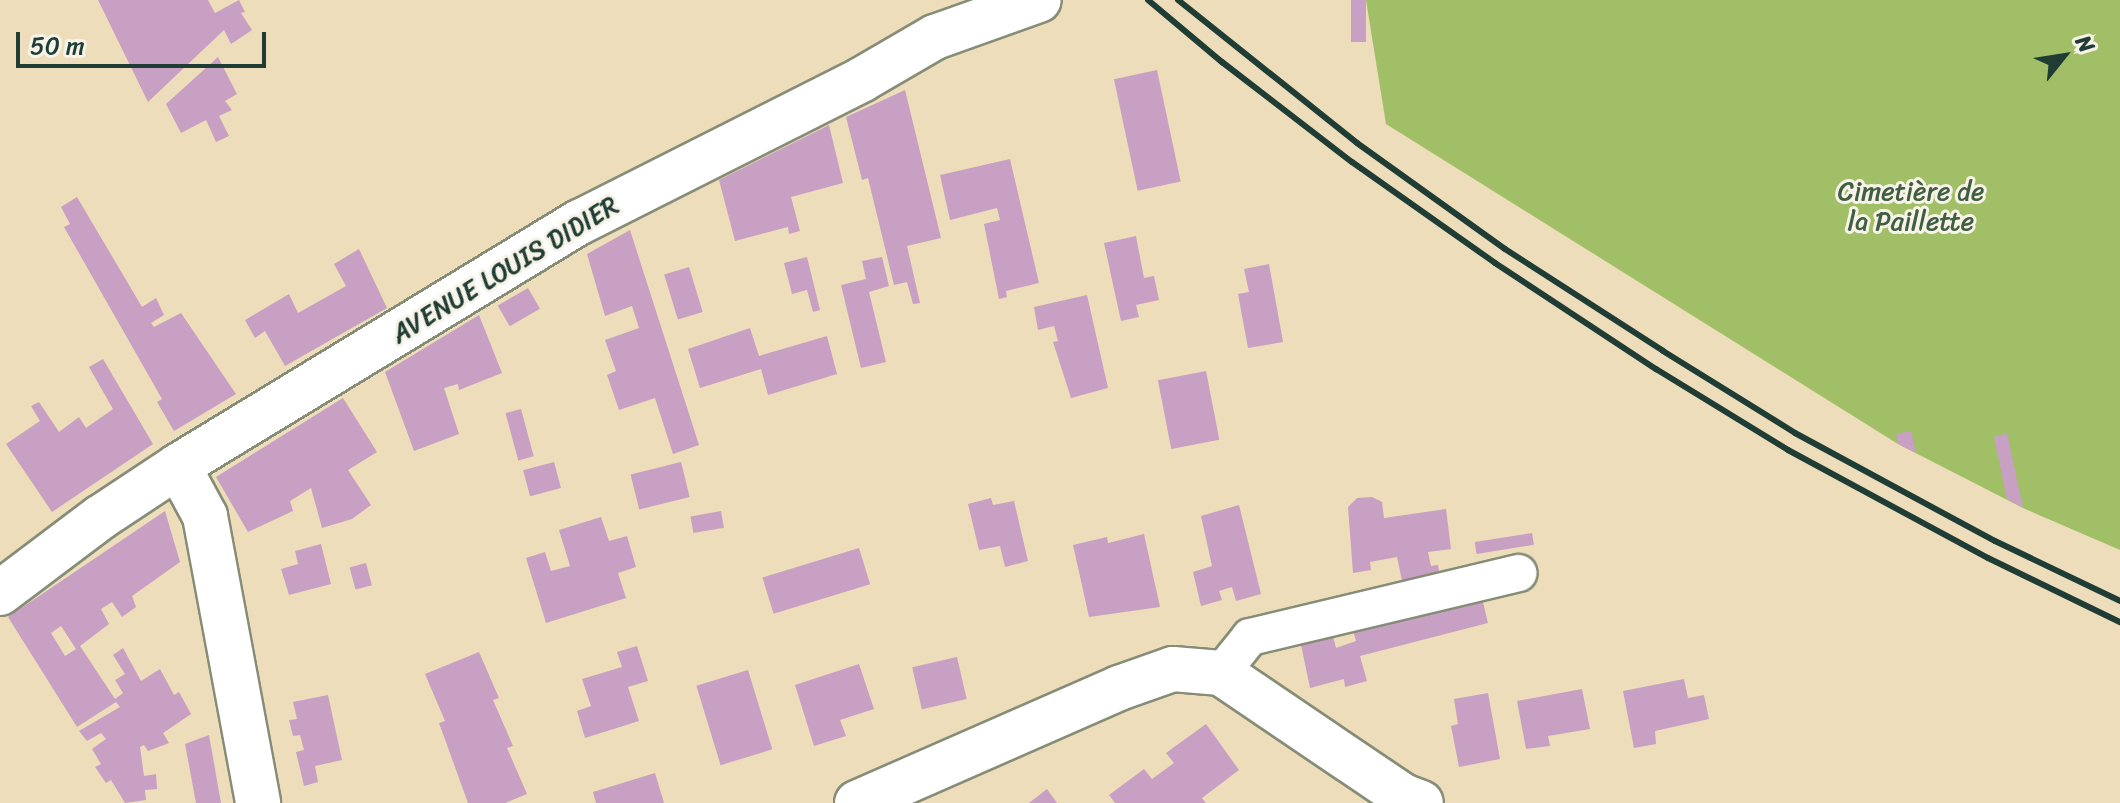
<!DOCTYPE html>
<meta charset="utf-8">
<style>
body{margin:0}
#map{position:relative;width:2120px;height:803px;overflow:hidden;background:#edddba;font-family:Sriracha,sans-serif}
div>[style]{position:absolute}
.green>*{inset:0;background:#a1bf66}
.building>*{inset:0;background:#c8a0c3;transform-origin:0 0}
.roads{filter:drop-shadow(2px 0 #868d77) drop-shadow(-2px 0 #868d77) drop-shadow(0 2px #868d77) drop-shadow(0 -2px #868d77)}
.street>*{height:36px;margin:-18px;padding:0 18px;transform-origin:18px;border-radius:18px;background:#fff}
.secondary>*{height:44px;margin:-22px;padding:0 22px;transform-origin:22px;border-radius:22px;background:#fff}
.rail>*{height:6px;margin:-3px;padding:0 3px;transform-origin:3px;border-radius:3px;background:#1f3d34}
span{translate:-50% -50%;white-space:nowrap;text-align:center;line-height:1.15;-webkit-text-stroke:6px #f7f3e8;paint-order:stroke}
.park-label{font-size:26px;color:#405e40}
.street-label{font-size:26px;color:#1f3d34}
.north{position:absolute;left:2024px;top:16px;width:80px;height:80px;-webkit-text-stroke:6px #f7f3e8;paint-order:stroke;rotate:60deg;font-size:22px;font-weight:700;line-height:32px;text-align:center;color:#1f3d34}
.north::after{content:'';display:block;margin:auto;width:28px;height:36px;background:#1f3d34;clip-path:polygon(50% 0,100% 100%,50% 72%,0 100%)}
.scale{position:absolute;left:16px;top:32px;width:250px;height:36px;box-sizing:border-box;border:4px solid #1f3d34;border-top:0;padding-left:10px;font-size:24px;line-height:28px;white-space:nowrap;color:#1f3d34;-webkit-text-stroke:6px #f7f3e8;paint-order:stroke}
</style>
<div id="map">
<div class="green">
<i style="clip-path:polygon(1366px 0,2120px 0,2120px 550px,2023px 508px,1898px 444px,1386px 124px)"></i>
</div>
<div class="building">
<i style="clip-path:polygon(98px 0,208px 0,215px 13px,239px 0,245px 12px,241px 13px,252px 30px,231px 44px,224px 30px,148px 102px)"></i>
<i style="left:1351px;top:0;width:15px;height:42px"></i>
<i style="clip-path:polygon(218px 57px,237px 94px,225px 101px,232px 110px,219px 116px,229px 136px,216px 142px,206px 120px,181px 133px,166px 104px)"></i>
<i style="left:1157px;top:70px;width:114px;height:44px;rotate:78deg"></i>
<i style="clip-path:polygon(905px 90px,941px 238px,907px 246px,920px 303px,913px 304px,907px 282px,894px 285px,868px 178px,862px 180px,846px 117px)"></i>
<i style="clip-path:polygon(829px 125px,843px 183px,791px 197px,800px 231px,789px 234px,788px 227px,735px 241px,719px 180px)"></i>
<i style="clip-path:polygon(1010px 159px,1039px 283px,1006px 291px,1007px 297px,999px 299px,984px 224px,1000px 220px,997px 208px,950px 220px,940px 175px)"></i>
<i style="clip-path:polygon(77px 197px,142px 307px,156px 298px,164px 315px,151px 323px,154px 327px,181px 313px,236px 394px,174px 431px,157px 402px,162px 399px,64px 227px,70px 224px,61px 207px)"></i>
<i style="clip-path:polygon(630px 230px,699px 445px,673px 454px,655px 398px,619px 410px,607px 375px,616px 371px,605px 340px,639px 328px,632px 306px,605px 316px,587px 254px)"></i>
<i style="clip-path:polygon(1136px 236px,1144px 278px,1154px 276px,1159px 300px,1136px 305px,1139px 317px,1121px 321px,1104px 243px)"></i>
<i style="clip-path:polygon(359px 249px,387px 308px,285px 366px,265px 331px,255px 338px,245px 320px,289px 294px,298px 313px,346px 286px,334px 264px)"></i>
<i style="clip-path:polygon(807px 257px,820px 310px,813px 312px,807px 290px,792px 294px,784px 263px)"></i>
<i style="clip-path:polygon(882px 257px,889px 286px,869px 292px,886px 362px,861px 368px,841px 285px,866px 279px,862px 261px)"></i>
<i style="clip-path:polygon(1269px 264px,1283px 342px,1248px 348px,1238px 294px,1249px 292px,1244px 269px)"></i>
<i style="left:689px;top:267px;width:47px;height:26px;rotate:73deg"></i>
<i style="left:528px;top:288px;width:24px;height:35px;rotate:60deg"></i>
<i style="clip-path:polygon(1087px 295px,1108px 388px,1071px 398px,1053px 342px,1058px 341px,1054px 326px,1038px 330px,1034px 307px)"></i>
<i style="clip-path:polygon(479px 315px,502px 373px,459px 390px,458px 384px,444px 388px,459px 434px,414px 451px,385px 372px)"></i>
<i style="clip-path:polygon(750px 328px,759px 356px,827px 336px,837px 374px,768px 395px,761px 369px,700px 388px,688px 349px)"></i>
<i style="clip-path:polygon(103px 359px,153px 444px,52px 512px,6px 444px,40px 421px,31px 406px,39px 402px,59px 432px,79px 417px,86px 428px,113px 409px,89px 367px)"></i>
<i style="left:1206px;top:371px;width:70px;height:49px;rotate:79deg"></i>
<i style="clip-path:polygon(343px 398px,377px 452px,348px 470px,371px 505px,352px 519px,322px 528px,311px 488px,290px 501px,293px 511px,248px 532px,216px 477px)"></i>
<i style="left:521px;top:409px;width:49px;height:16px;rotate:75deg"></i>
<i style="clip-path:polygon(1911px 431px,1916px 453px,1898px 444px,1896px 434px)"></i>
<i style="clip-path:polygon(2007px 433px,2023px 508px,2007px 499px,1994px 437px)"></i>
<i style="left:554px;top:462px;width:27px;height:32px;rotate:75deg"></i>
<i style="left:681px;top:462px;width:36px;height:52px;rotate:76deg"></i>
<i style="clip-path:polygon(1372px 497px,1382px 502px,1384px 518px,1446px 509px,1451px 549px,1428px 552px,1431px 566px,1438px 565px,1439px 571px,1402px 581px,1397px 557px,1370px 562px,1371px 570px,1353px 573px,1348px 507px,1357px 498px)"></i>
<i style="clip-path:polygon(991px 498px,993px 505px,1014px 501px,1028px 561px,1005px 567px,1000px 546px,979px 550px,968px 504px)"></i>
<i style="clip-path:polygon(1239px 505px,1261px 594px,1236px 601px,1232px 587px,1219px 591px,1222px 600px,1201px 606px,1193px 572px,1212px 566px,1201px 516px)"></i>
<i style="clip-path:polygon(evenodd,165px 511px,180px 562px,132px 596px,136px 607px,122px 617px,112px 602px,101px 609px,109px 624px,80px 646px,115px 699px,123px 693px,115px 680px,125px 674px,113px 655px,123px 648px,141px 681px,160px 669px,174px 695px,179px 692px,191px 714px,163px 733px,169px 743px,148px 751px,144px 745px,140px 747px,144px 776px,156px 774px,157px 789px,145px 790px,146px 800px,125px 803px,111px 780px,106px 783px,95px 767px,101px 764px,92px 749px,106px 739px,101px 733px,87px 741px,79px 731px,120px 707px,116px 702px,77px 727px,8px 617px,165px 511px,61px 626px,76px 649px,65px 656px,51px 633px,61px 626px)"></i>
<i style="left:721px;top:511px;width:17px;height:31px;rotate:80deg"></i>
<i style="clip-path:polygon(601px 517px,609px 541px,627px 536px,636px 567px,618px 573px,626px 598px,546px 623px,526px 558px,545px 552px,551px 571px,570px 566px,559px 530px)"></i>
<i style="left:1532px;top:533px;width:12px;height:58px;rotate:81deg"></i>
<i style="clip-path:polygon(1144px 534px,1160px 607px,1089px 617px,1073px 545px,1107px 537px,1108px 543px)"></i>
<i style="clip-path:polygon(321px 544px,331px 584px,289px 595px,281px 569px,298px 564px,295px 551px)"></i>
<i style="left:859px;top:548px;width:38px;height:101px;rotate:73deg"></i>
<i style="left:366px;top:563px;width:23px;height:17px;rotate:75deg"></i>
<i style="clip-path:polygon(1481px 594px,1488px 623px,1360px 656px,1367px 681px,1345px 687px,1344px 679px,1310px 688px,1300px 640px,1332px 632px,1336px 648px,1356px 641px,1352px 627px)"></i>
<i style="clip-path:polygon(637px 646px,648px 681px,628px 687px,639px 721px,585px 738px,577px 711px,591px 706px,582px 679px,622px 667px,617px 652px)"></i>
<i style="clip-path:polygon(479px 652px,499px 698px,493px 700px,513px 746px,507px 748px,527px 794px,505px 803px,468px 803px,439px 723px,445px 721px,425px 674px)"></i>
<i style="left:957px;top:657px;width:43px;height:46px;rotate:77deg"></i>
<i style="clip-path:polygon(859px 664px,874px 709px,840px 720px,846px 736px,814px 746px,795px 685px)"></i>
<i style="left:748px;top:670px;width:83px;height:54px;rotate:73deg"></i>
<i style="clip-path:polygon(1684px 679px,1688px 698px,1704px 695px,1709px 719px,1655px 731px,1656px 744px,1634px 748px,1623px 691px)"></i>
<i style="clip-path:polygon(1582px 689px,1590px 729px,1548px 736px,1550px 746px,1526px 749px,1517px 701px)"></i>
<i style="clip-path:polygon(1488px 693px,1500px 759px,1459px 767px,1451px 726px,1458px 724px,1454px 699px)"></i>
<i style="clip-path:polygon(328px 695px,342px 760px,315px 766px,318px 782px,304px 786px,296px 752px,304px 750px,300px 735px,293px 736px,289px 720px,297px 719px,293px 702px)"></i>
<i style="clip-path:polygon(1206px 724px,1239px 770px,1202px 798px,1206px 803px,1115px 803px,1109px 795px,1144px 769px,1152px 779px,1174px 763px,1166px 753px)"></i>
<i style="clip-path:polygon(209px 735px,221px 803px,196px 803px,185px 744px)"></i>
<i style="clip-path:polygon(655px 773px,664px 803px,596px 803px,593px 792px)"></i>
<i style="clip-path:polygon(1047px 789px,1057px 803px,1029px 803px)"></i>
</div>
<div class="roads">
<div class="street">
<i style="left:1221px;top:673px;width:46px;rotate:-51.1deg"></i>
<i style="left:1250px;top:637px;width:276px;rotate:-13.4deg"></i>
</div>
<div class="secondary">
<i style="left:178px;top:466px;width:57px;rotate:61.6deg"></i>
<i style="left:205px;top:516px;width:292px;rotate:79.5deg"></i>
<i style="left:0;top:593px;width:126px;rotate:-37deg"></i>
<i style="left:101px;top:517px;width:92px;rotate:-33.5deg"></i>
<i style="left:178px;top:466px;width:470px;rotate:-31.3deg"></i>
<i style="left:580px;top:222px;width:315px;rotate:-26.8deg"></i>
<i style="left:861px;top:80px;width:86px;rotate:-30.2deg"></i>
<i style="left:935px;top:37px;width:110px;rotate:-19.6deg"></i>
<i style="left:857px;top:803px;width:286px;rotate:-23.7deg"></i>
<i style="left:1119px;top:688px;width:57px;rotate:-19.4deg"></i>
<i style="left:1173px;top:669px;width:48px;rotate:4.8deg"></i>
<i style="left:1221px;top:673px;width:220px;rotate:34.1deg"></i>
<i style="left:1403px;top:796px;width:19px;rotate:21deg"></i>
</div>
</div>
<div class="rail">
<i style="left:1148px;top:0;width:97px;rotate:40deg"></i>
<i style="left:1222px;top:62px;width:164px;rotate:37.6deg"></i>
<i style="left:1352px;top:162px;width:175px;rotate:35.2deg"></i>
<i style="left:1495px;top:263px;width:193px;rotate:33.4deg"></i>
<i style="left:1656px;top:369px;width:155px;rotate:31.5deg"></i>
<i style="left:1788px;top:450px;width:227px;rotate:28.4deg"></i>
<i style="left:1988px;top:558px;width:147px;rotate:25.9deg"></i>
<i style="left:1178px;top:0;width:229px;rotate:38.6deg"></i>
<i style="left:1357px;top:143px;width:182px;rotate:35.6deg"></i>
<i style="left:1505px;top:249px;width:188px;rotate:32.8deg"></i>
<i style="left:1663px;top:351px;width:155px;rotate:31.8deg"></i>
<i style="left:1795px;top:433px;width:227px;rotate:28.4deg"></i>
<i style="left:1995px;top:541px;width:139px;rotate:25.6deg"></i>
</div>
<div class="park-label">
<span style="left:1911px;top:207px">Cimetière de<br>la Paillette</span>
</div>
<div class="street-label">
<span style="left:505px;top:270px;rotate:-31deg">AVENUE LOUIS DIDIER</span>
</div>
<div class="north">N</div>
<div class="scale">50 m</div>
</div>
